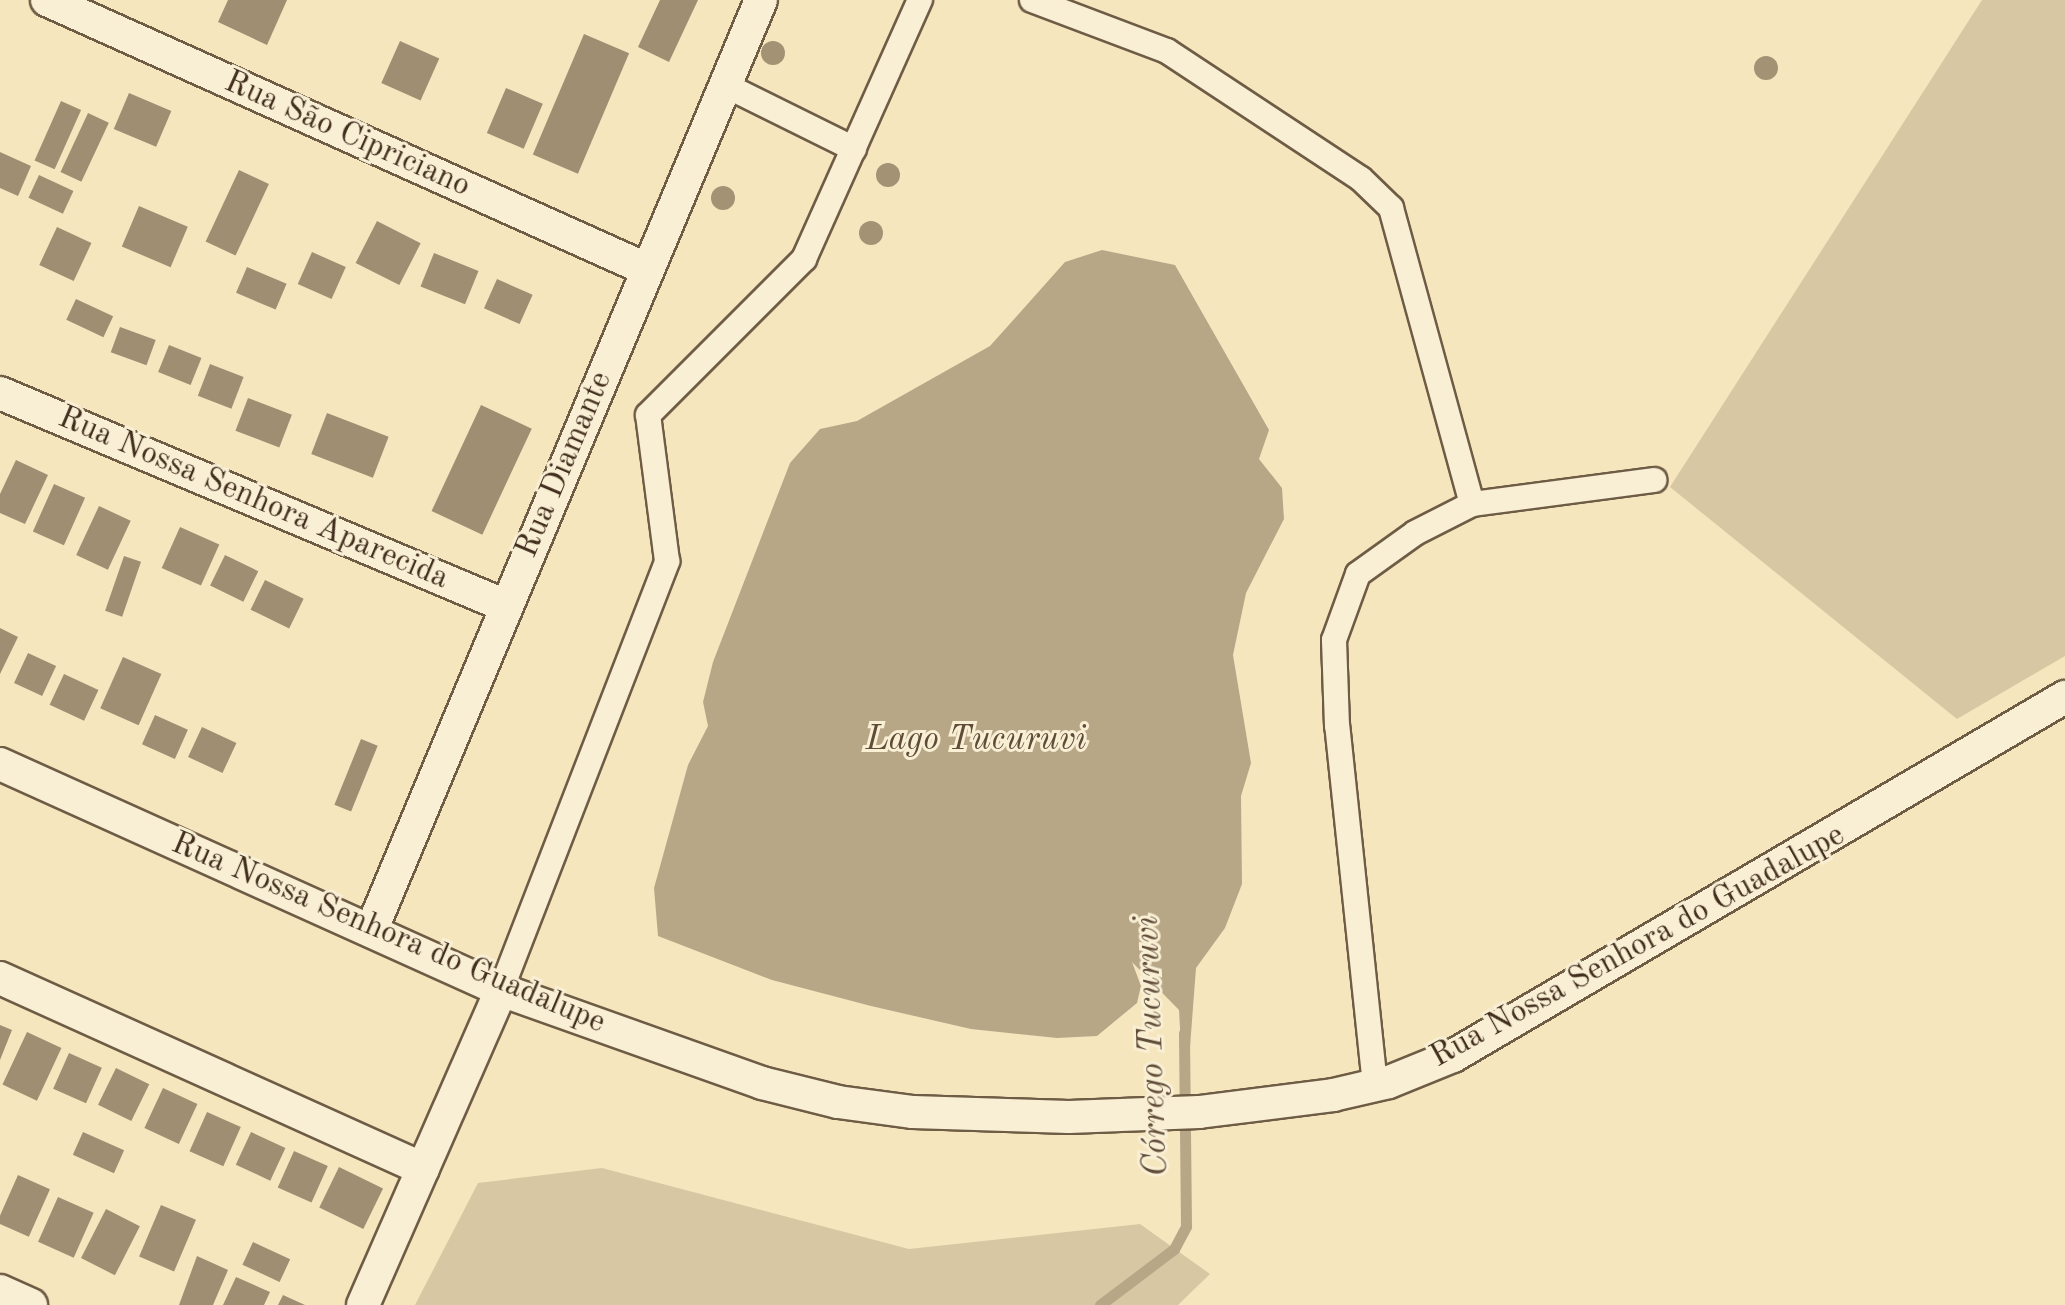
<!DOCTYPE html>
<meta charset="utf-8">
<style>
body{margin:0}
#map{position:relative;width:2065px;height:1305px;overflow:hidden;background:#f6e6be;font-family:"Old Standard TT",serif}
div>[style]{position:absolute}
.green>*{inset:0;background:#d7c7a3}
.water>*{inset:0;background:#b8a787}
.stream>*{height:11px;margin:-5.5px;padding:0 5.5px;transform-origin:5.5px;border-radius:5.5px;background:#b8a787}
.building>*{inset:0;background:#9f8e71;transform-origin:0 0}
.roads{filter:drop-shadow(2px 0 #6e5c45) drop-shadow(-2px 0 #6e5c45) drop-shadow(0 2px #6e5c45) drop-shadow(0 -2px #6e5c45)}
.pedestrian>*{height:24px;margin:-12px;padding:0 12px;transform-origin:12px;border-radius:12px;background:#f9efd5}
.minor>*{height:32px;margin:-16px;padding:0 16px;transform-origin:16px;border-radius:16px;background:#f9efd5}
.trees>*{width:24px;height:24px;margin:-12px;border-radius:50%;background:#a39274}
span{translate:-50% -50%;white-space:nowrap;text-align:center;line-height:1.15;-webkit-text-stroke:6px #f9efd5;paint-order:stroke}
.street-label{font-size:32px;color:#412e1d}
.water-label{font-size:34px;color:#5f4c38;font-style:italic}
</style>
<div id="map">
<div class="green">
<i style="clip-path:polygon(1982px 0,2065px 0,2065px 656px,1957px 719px,1670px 487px)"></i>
<i style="clip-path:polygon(602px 1168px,909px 1249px,1140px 1224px,1210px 1274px,1178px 1305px,415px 1305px,478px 1183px)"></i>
</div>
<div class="water">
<i style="clip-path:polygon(1102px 250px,1175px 265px,1269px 430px,1259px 459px,1282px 488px,1284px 519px,1246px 593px,1233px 655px,1251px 763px,1241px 796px,1242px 884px,1225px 928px,1196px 968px,1190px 1047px,1181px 1047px,1179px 1010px,1132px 962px,1141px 986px,1137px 1003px,1097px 1036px,1057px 1038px,971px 1029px,871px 1006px,772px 980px,658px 936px,654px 888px,688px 765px,708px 726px,703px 702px,713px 662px,790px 463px,820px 429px,857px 421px,990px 346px,1065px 262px)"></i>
</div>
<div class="stream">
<i style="left:1100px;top:1305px;width:93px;rotate:-37.1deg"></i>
<i style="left:1174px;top:1249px;width:26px;rotate:-62deg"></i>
<i style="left:1186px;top:1226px;width:193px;rotate:-90.6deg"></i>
</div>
<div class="building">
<i style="clip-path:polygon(228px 0,287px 0,267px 45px,218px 22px)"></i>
<i style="clip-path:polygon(660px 0,698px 0,669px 62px,638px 47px)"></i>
<i style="left:584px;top:34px;width:49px;height:131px;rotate:23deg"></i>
<i style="left:400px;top:41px;width:43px;height:46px;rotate:24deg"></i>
<i style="left:506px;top:88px;width:40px;height:49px;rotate:23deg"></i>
<i style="left:129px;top:93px;width:46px;height:39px;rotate:23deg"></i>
<i style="left:61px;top:101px;width:22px;height:65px;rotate:24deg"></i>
<i style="left:88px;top:113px;width:23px;height:65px;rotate:25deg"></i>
<i style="clip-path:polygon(0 152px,31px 166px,18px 196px,0 188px)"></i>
<i style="left:239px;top:170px;width:33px;height:79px;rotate:25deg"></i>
<i style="left:39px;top:175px;width:38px;height:25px;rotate:25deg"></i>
<i style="left:139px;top:206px;width:53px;height:44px;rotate:23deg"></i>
<i style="left:377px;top:221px;width:49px;height:47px;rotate:27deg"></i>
<i style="left:57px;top:227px;width:38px;height:42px;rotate:25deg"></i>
<i style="left:312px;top:252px;width:37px;height:35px;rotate:24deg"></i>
<i style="left:434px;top:253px;width:48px;height:36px;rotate:22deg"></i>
<i style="left:247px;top:267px;width:43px;height:28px;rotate:23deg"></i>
<i style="left:497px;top:279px;width:39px;height:32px;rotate:24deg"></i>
<i style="left:76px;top:299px;width:41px;height:23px;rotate:25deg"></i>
<i style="left:120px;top:327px;width:38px;height:27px;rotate:20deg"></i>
<i style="left:169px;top:345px;width:35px;height:29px;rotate:22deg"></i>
<i style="left:210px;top:364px;width:36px;height:34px;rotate:21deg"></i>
<i style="left:248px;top:398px;width:47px;height:35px;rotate:21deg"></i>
<i style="left:481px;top:405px;width:56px;height:117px;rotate:25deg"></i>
<i style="left:327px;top:413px;width:66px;height:44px;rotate:21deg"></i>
<i style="clip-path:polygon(16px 460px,48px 475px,25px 524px,0 513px,0 494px)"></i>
<i style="left:54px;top:484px;width:34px;height:52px;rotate:24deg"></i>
<i style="left:99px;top:506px;width:35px;height:54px;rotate:25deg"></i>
<i style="left:180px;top:527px;width:43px;height:45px;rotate:24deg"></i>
<i style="left:225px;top:555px;width:37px;height:34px;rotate:26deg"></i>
<i style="left:124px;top:556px;width:18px;height:58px;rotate:19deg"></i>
<i style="left:265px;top:580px;width:43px;height:33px;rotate:26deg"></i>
<i style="clip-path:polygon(0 628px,18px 637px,0 674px)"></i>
<i style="left:28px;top:653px;width:31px;height:33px;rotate:25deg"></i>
<i style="left:123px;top:657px;width:42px;height:56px;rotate:24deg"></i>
<i style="left:64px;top:674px;width:38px;height:34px;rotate:25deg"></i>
<i style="left:155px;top:715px;width:36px;height:32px;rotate:24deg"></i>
<i style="left:202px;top:727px;width:38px;height:33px;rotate:25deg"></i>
<i style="left:361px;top:739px;width:18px;height:71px;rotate:22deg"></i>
<i style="clip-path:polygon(0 1025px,12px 1030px,0 1060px)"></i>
<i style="left:27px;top:1032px;width:38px;height:58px;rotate:25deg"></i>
<i style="left:69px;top:1053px;width:36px;height:39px;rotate:24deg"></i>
<i style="left:116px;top:1068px;width:37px;height:41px;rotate:26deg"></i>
<i style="left:163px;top:1088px;width:38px;height:44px;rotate:25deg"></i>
<i style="left:207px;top:1112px;width:37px;height:43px;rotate:24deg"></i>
<i style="left:83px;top:1132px;width:45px;height:25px;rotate:24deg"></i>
<i style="left:251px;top:1132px;width:38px;height:36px;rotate:25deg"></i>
<i style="left:294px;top:1151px;width:37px;height:40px;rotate:24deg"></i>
<i style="left:339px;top:1167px;width:49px;height:45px;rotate:26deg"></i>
<i style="left:18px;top:1175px;width:35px;height:52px;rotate:24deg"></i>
<i style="left:58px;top:1197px;width:39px;height:49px;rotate:24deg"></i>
<i style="left:161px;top:1205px;width:38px;height:56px;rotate:23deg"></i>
<i style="left:106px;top:1209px;width:38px;height:55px;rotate:27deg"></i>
<i style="left:253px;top:1242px;width:41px;height:25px;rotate:25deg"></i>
<i style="clip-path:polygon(197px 1256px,228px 1270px,213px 1305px,179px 1305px)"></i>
<i style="clip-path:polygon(236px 1277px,270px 1292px,264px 1305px,223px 1305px)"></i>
<i style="clip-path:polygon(283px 1295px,305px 1305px,278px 1305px)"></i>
</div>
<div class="roads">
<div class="pedestrian">
<i style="left:1032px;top:0;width:144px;rotate:20.7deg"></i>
<i style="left:1167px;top:51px;width:232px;rotate:33.4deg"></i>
<i style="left:1361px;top:179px;width:42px;rotate:44deg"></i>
<i style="left:1391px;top:208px;width:307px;rotate:74.7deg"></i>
<i style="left:725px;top:85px;width:144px;rotate:26.4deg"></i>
<i style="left:501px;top:990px;width:460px;rotate:-68.8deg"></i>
<i style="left:667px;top:561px;width:147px;rotate:-97.4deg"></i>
<i style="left:648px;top:415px;width:221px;rotate:-45deg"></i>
<i style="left:804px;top:259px;width:284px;rotate:-65.9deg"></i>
<i style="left:1375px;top:1085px;width:361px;rotate:-96deg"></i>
<i style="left:1337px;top:726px;width:86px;rotate:-92deg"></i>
<i style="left:1334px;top:640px;width:70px;rotate:-70deg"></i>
<i style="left:1358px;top:574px;width:70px;rotate:-35.7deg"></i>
<i style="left:1415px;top:533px;width:64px;rotate:-27deg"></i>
<i style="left:1472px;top:504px;width:184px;rotate:-7.5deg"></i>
</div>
<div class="minor">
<i style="left:47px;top:0;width:657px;rotate:24.18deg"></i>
<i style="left:0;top:393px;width:549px;rotate:22.83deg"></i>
<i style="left:0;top:764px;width:550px;rotate:24.28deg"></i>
<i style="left:501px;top:990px;width:277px;rotate:19.6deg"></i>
<i style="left:762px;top:1083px;width:78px;rotate:14deg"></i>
<i style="left:838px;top:1102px;width:76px;rotate:7.6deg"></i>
<i style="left:913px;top:1112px;width:156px;rotate:1.8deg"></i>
<i style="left:1069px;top:1117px;width:130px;rotate:-2.2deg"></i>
<i style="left:1199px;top:1112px;width:135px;rotate:-7.2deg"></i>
<i style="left:1333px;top:1095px;width:57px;rotate:-13.1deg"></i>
<i style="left:1389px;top:1082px;width:69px;rotate:-22.1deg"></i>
<i style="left:1453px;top:1056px;width:710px;rotate:-30.4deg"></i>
<i style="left:371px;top:931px;width:1009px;rotate:-67.27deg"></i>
<i style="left:0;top:978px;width:464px;rotate:24.3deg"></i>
<i style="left:0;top:1291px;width:34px;rotate:24deg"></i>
<i style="left:363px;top:1305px;width:344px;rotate:-66.3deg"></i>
</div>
</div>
<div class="trees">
<i style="left:773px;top:53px"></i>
<i style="left:1766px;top:68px"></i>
<i style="left:888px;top:175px"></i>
<i style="left:723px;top:198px"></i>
<i style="left:871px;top:233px"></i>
</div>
<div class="street-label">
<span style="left:347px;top:135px;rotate:24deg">Rua São Cipriciano</span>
<span style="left:565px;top:465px;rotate:-67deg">Rua Diamante</span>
<span style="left:253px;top:499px;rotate:23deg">Rua Nossa Senhora Aparecida</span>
<span style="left:388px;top:934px;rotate:23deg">Rua Nossa Senhora do Guadalupe</span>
<span style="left:1638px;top:947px;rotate:-29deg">Rua Nossa Senhora do Guadalupe</span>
</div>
<div class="water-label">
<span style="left:976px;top:741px">Lago Tucuruvi</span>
<span style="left:1153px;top:1046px;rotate:-92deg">Córrego Tucuruvi</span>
</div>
</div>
